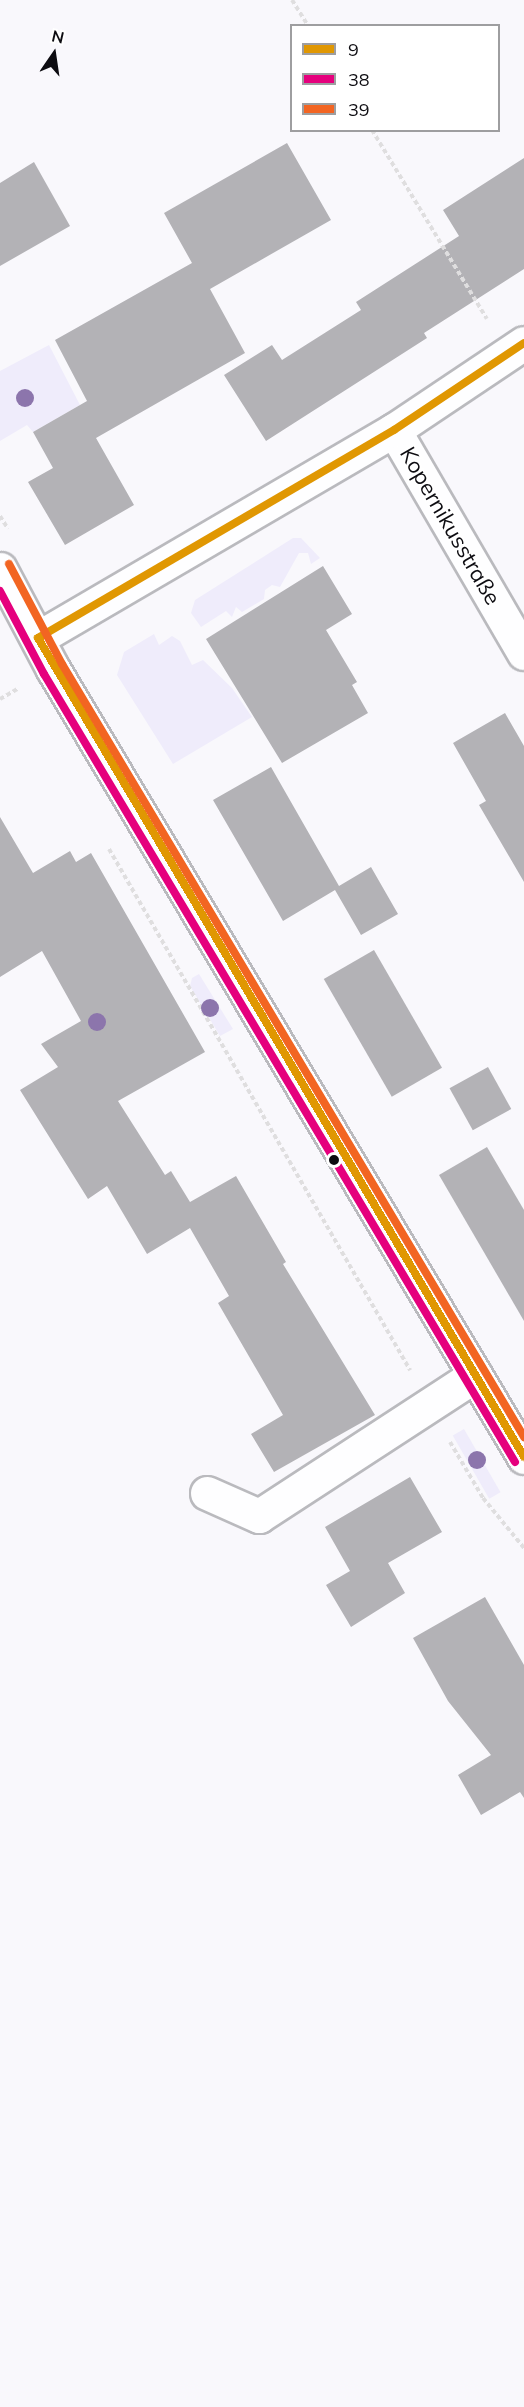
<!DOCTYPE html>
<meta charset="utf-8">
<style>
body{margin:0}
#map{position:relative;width:524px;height:2407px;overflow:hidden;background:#f9f8fc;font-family:Mulish,sans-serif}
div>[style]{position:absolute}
.green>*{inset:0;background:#efecfb;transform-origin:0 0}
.building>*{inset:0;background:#b3b2b6;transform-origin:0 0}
.path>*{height:4px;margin-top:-2px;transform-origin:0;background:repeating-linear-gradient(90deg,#dfdedf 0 4.5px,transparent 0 7.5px)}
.roads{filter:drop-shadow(2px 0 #bababe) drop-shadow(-2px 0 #bababe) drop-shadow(0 2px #bababe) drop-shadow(0 -2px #bababe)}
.minor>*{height:33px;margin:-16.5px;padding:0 16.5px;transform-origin:16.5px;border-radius:16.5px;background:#fefeff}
.bus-1>*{height:8px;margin:-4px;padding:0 4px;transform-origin:4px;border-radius:4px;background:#e09702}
.bus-2>*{height:8px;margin:-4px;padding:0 4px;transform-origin:4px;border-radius:4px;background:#e5007d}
.bus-3>*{height:8px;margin:-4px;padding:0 4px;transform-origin:4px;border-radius:4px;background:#f26522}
.trees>*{width:18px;height:18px;margin:-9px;border-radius:50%;background:#8c75ac}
.dots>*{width:16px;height:16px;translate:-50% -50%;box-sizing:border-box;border:3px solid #fff;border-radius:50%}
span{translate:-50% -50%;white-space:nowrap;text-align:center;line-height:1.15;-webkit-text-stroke:4.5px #fff;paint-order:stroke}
.street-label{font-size:22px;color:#0d0c11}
.legend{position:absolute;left:290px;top:24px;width:210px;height:108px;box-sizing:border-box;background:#fff;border:2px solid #9e9ea0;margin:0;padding:8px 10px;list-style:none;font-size:18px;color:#0d0c11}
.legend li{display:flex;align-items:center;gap:12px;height:30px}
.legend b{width:30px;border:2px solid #9e9ea0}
.north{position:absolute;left:24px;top:24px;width:60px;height:60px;-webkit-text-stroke:4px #fff;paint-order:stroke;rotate:13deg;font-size:16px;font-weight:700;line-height:24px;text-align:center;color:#0d0c11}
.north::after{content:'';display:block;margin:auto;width:21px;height:27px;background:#0d0c11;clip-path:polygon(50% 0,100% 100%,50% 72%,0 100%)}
</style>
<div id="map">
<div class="green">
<i style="clip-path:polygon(49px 345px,80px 405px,33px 432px,27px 425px,0 441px,0 371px)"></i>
<i style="clip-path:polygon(293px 538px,301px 538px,320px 558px,311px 564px,308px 553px,299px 553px,280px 587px,272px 585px,265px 590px,264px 599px,242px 612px,236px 607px,232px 617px,226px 611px,201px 627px,191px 613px,195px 600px)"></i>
<i style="clip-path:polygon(154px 634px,159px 645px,172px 636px,180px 641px,192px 665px,203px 660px,232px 688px,252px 717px,173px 764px,117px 675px,124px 652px)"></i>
<i style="clip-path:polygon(199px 974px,233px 1029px,220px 1036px,190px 986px,192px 978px)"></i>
<i style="left:464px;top:1429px;width:73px;height:13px;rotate:60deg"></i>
</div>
<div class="building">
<i style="clip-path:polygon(287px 143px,331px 220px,210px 289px,245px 353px,96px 438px,134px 505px,65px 545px,28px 482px,53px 468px,33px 432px,87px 401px,55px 340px,192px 263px,164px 213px)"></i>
<i style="clip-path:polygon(524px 158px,524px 269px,424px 333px,427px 338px,266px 441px,224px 375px,272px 345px,282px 360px,361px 310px,356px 302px,459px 236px,443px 210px)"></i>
<i style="clip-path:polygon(34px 162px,70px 226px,0 266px,0 183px)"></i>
<i style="clip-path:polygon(323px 566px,352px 614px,326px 630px,357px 682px,352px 685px,368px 713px,282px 763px,206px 639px)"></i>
<i style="clip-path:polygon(505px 713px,524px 746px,524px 882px,479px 805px,486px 801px,453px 743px)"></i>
<i style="clip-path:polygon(271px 767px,339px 886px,371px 867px,398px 914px,361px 935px,335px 890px,283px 921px,213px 800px)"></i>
<i style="clip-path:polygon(0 817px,33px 873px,70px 851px,76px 862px,91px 853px,205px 1052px,118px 1101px,165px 1175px,171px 1171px,190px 1202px,236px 1176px,286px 1262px,283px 1264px,375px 1415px,274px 1472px,251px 1434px,283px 1415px,218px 1303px,229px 1296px,190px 1228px,147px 1254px,107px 1186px,88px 1199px,20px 1090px,58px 1067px,41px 1044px,81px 1021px,42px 951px,0 977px)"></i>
<i style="left:374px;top:950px;width:136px;height:58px;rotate:60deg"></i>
<i style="left:488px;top:1067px;width:48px;height:44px;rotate:61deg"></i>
<i style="clip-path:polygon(487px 1147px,524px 1210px,524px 1321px,439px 1175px)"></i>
<i style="clip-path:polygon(410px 1477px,442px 1532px,388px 1563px,405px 1593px,351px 1627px,326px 1585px,350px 1571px,325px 1527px)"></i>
<i style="clip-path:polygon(485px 1597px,524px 1665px,524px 1798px,520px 1792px,481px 1815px,458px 1775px,491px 1755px,448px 1701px,413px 1638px)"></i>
</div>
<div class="path">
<i style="left:292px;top:0;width:31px;rotate:58deg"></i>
<i style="left:372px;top:130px;width:221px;rotate:58.7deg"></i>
<i style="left:0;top:516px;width:15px;rotate:58deg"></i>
<i style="left:0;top:699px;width:22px;rotate:-30deg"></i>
<i style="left:109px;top:849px;width:602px;rotate:59.98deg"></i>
<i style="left:450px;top:1442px;width:65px;rotate:59.5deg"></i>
<i style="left:483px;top:1498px;width:65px;rotate:50.6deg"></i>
</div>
<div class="roads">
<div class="minor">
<i style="left:394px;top:430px;width:258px;rotate:59.8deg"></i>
<i style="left:0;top:569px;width:113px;rotate:62.1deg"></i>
<i style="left:53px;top:669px;width:918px;rotate:59.13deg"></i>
<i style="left:38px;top:638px;width:412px;rotate:-30.3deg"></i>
<i style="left:394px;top:430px;width:156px;rotate:-33.8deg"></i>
<i style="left:207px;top:1493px;width:57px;rotate:23.9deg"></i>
<i style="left:259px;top:1516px;width:258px;rotate:-33.1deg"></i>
</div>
</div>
<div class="bus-1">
<i style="left:38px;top:638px;width:952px;rotate:59.31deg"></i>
<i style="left:38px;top:638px;width:412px;rotate:-30.3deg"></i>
<i style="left:394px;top:430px;width:156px;rotate:-33.8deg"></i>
</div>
<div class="bus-2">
<i style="left:0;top:591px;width:94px;rotate:62.1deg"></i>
<i style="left:44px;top:674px;width:918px;rotate:59.13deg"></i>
</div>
<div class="bus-3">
<i style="left:9px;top:564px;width:113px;rotate:62.1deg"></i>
<i style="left:62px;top:664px;width:901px;rotate:59.13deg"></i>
</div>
<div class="trees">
<i style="left:25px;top:398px"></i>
<i style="left:210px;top:1008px"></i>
<i style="left:97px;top:1022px"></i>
<i style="left:477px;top:1460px"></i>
</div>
<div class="dots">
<i style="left:334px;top:1160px;background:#0d0c11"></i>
</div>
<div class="street-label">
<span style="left:450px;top:526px;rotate:60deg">Kopernikusstraße</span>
</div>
<ul class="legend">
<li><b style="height:8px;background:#e09702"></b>9</li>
<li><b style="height:8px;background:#e5007d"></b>38</li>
<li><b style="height:8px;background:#f26522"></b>39</li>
</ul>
<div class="north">N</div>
</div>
